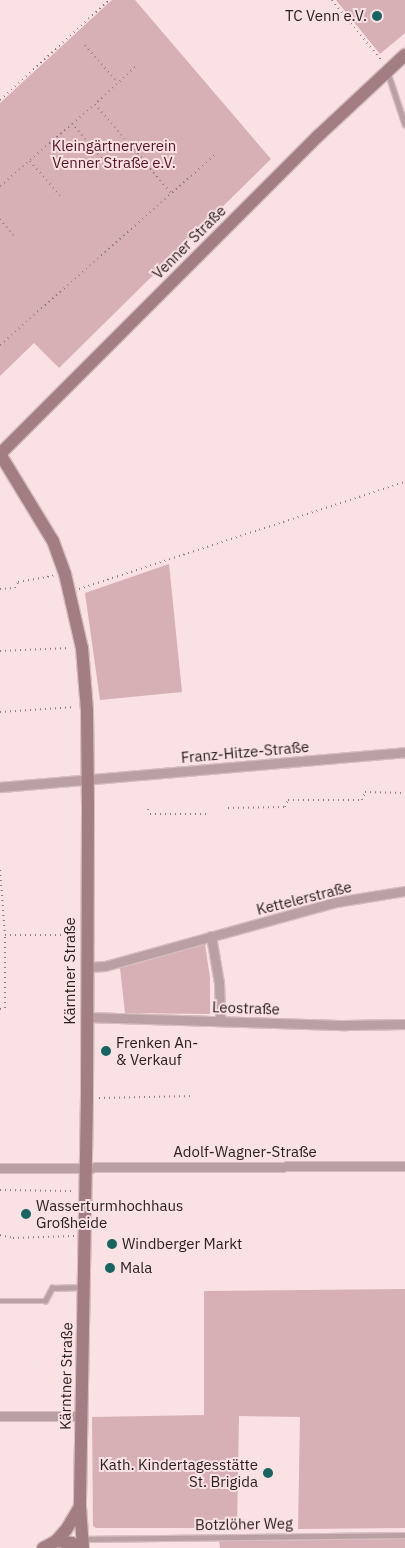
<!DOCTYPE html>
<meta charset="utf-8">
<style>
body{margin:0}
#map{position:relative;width:405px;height:1548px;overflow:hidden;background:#fae1e3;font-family:"IBM Plex Sans",sans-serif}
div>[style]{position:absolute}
.green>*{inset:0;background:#d6b0b4}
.path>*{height:2px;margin-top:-1px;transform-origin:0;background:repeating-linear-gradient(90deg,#8d7c7e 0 1px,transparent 0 5px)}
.roads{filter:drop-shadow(1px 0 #d5bec0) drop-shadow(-1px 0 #d5bec0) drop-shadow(0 1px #d5bec0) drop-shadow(0 -1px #d5bec0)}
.lane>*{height:4.5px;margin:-2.25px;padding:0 2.25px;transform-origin:2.25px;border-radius:2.25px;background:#baa0a3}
.street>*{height:9px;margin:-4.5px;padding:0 4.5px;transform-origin:4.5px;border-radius:4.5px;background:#baa0a3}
.secondary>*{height:12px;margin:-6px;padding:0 6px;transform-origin:6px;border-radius:6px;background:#a27d81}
.dots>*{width:14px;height:14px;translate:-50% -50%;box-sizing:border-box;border:2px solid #fae1e3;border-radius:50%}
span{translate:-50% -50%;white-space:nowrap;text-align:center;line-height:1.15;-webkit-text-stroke:4px #fae1e3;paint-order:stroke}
.poi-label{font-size:15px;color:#2a2021}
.right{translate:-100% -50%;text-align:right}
.left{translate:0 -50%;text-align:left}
.park-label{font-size:15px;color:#571423}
.street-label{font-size:15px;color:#2a2021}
</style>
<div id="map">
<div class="green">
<i style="clip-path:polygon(112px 0,135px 0,271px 159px,59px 368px,34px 343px,0 376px,0 103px)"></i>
<i style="clip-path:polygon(336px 0,405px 0,405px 33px,380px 54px)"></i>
<i style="clip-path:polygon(169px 564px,182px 692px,100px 700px,85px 593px)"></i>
<i style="clip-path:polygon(205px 944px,210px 978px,210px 1014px,125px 1013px,120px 968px)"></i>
<i style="clip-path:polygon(405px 1289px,405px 1528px,298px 1529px,300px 1417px,239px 1416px,237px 1528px,96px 1528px,93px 1526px,92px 1417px,204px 1415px,204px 1291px)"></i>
<i style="clip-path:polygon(405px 1537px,405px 1548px,220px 1548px,219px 1540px)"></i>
</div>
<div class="path">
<i style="left:332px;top:0;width:77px;rotate:50.8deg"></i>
<i style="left:85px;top:45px;width:50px;rotate:49deg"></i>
<i style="left:135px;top:67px;width:54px;rotate:137.2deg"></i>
<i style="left:95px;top:104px;width:117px;rotate:49.5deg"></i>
<i style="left:0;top:100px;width:148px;rotate:-42.5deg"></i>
<i style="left:72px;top:123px;width:47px;rotate:50.2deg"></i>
<i style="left:30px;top:161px;width:48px;rotate:49.3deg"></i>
<i style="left:0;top:186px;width:125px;rotate:-40.8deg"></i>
<i style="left:0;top:219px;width:25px;rotate:50deg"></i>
<i style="left:0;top:345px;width:287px;rotate:-41.5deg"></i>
<i style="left:0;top:589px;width:15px;rotate:-4deg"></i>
<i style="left:15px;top:588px;width:7px;rotate:-63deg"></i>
<i style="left:18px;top:582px;width:36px;rotate:-10deg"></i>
<i style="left:79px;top:589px;width:343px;rotate:-18.2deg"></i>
<i style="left:0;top:651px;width:70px;rotate:-2.5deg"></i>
<i style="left:0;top:712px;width:75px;rotate:-3.8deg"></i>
<i style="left:228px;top:808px;width:57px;rotate:-1deg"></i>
<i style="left:285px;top:807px;width:8px;rotate:-67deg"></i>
<i style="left:288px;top:800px;width:74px"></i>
<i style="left:362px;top:800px;width:9px;rotate:-69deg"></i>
<i style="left:365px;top:792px;width:40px;rotate:1.4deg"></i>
<i style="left:148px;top:809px;width:5px;rotate:68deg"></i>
<i style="left:150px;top:814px;width:59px"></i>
<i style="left:0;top:870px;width:65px;rotate:85.6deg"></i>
<i style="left:5px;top:935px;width:71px"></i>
<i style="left:0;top:1009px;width:5px;rotate:-11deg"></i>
<i style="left:5px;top:1008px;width:73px;rotate:-90deg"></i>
<i style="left:99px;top:1098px;width:95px;rotate:-1.2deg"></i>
<i style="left:0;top:1190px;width:72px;rotate:0.8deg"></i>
<i style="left:0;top:1235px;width:13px;rotate:13deg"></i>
<i style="left:13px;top:1238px;width:61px;rotate:-1.9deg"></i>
</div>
<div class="roads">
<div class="lane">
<i style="left:388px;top:73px;width:54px;rotate:71.6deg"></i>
<i style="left:0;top:1301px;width:45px"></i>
<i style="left:45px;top:1301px;width:15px;rotate:-62deg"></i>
<i style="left:52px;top:1288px;width:30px;rotate:-2deg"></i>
<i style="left:84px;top:1539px;width:321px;rotate:-0.7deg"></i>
</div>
<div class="street">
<i style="left:0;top:787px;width:407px;rotate:-4.9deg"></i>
<i style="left:211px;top:936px;width:48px;rotate:80.3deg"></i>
<i style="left:219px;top:983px;width:38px;rotate:88deg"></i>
<i style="left:87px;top:967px;width:18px;rotate:-3deg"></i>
<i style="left:105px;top:966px;width:240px;rotate:-15.5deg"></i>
<i style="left:336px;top:902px;width:70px;rotate:-9.1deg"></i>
<i style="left:86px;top:1017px;width:260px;rotate:1.8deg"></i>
<i style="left:346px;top:1025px;width:59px;rotate:-1deg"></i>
<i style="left:0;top:1168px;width:405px;rotate:-0.3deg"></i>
<i style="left:0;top:1416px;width:82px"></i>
</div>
<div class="secondary">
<i style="left:0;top:454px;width:102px;rotate:58.7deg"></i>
<i style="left:53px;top:541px;width:35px;rotate:70deg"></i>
<i style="left:65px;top:574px;width:76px;rotate:77.1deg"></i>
<i style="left:82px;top:648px;width:62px;rotate:85.4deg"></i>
<i style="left:87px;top:710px;width:98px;rotate:89.4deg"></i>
<i style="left:88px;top:808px;width:290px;rotate:90.2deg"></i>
<i style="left:87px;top:1098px;width:409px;rotate:91deg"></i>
<i style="left:80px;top:1507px;width:41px;rotate:85.8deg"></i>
<i style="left:0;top:454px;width:450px;rotate:-45deg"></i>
<i style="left:318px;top:136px;width:119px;rotate:-43deg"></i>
<i style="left:56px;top:1541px;width:15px;rotate:-48deg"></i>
<i style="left:66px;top:1530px;width:27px;rotate:-59deg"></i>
<i style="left:43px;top:1548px;width:15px;rotate:-28deg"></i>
<i style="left:56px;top:1541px;width:16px;rotate:7deg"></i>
<i style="left:72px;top:1543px;width:9px;rotate:32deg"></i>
</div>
</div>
<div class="dots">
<i style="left:377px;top:16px;background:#166562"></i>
<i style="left:106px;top:1051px;background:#166562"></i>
<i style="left:26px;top:1214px;background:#166562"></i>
<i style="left:112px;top:1244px;background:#166562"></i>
<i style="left:110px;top:1268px;background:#166562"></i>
<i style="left:268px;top:1473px;background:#166562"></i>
</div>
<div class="poi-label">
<span class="right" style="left:367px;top:16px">TC Venn e.V.</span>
<span class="left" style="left:116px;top:1051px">Frenken An-<br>&amp; Verkauf</span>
<span class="left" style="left:36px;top:1214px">Wasserturmhochhaus<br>Großheide</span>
<span class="left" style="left:122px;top:1244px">Windberger Markt</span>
<span class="left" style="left:120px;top:1268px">Mala</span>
<span class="right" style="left:258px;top:1473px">Kath. Kindertagesstätte<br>St. Brigida</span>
</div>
<div class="park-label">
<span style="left:114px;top:154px">Kleingärtnerverein<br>Venner Straße e.V.</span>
</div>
<div class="street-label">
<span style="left:189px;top:242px;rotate:-45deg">Venner Straße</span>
<span style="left:245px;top:752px;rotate:-5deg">Franz-Hitze-Straße</span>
<span style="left:304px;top:898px;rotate:-14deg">Kettelerstraße</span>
<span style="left:70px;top:971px;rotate:-90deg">Kärntner Straße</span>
<span style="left:246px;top:1008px;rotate:2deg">Leostraße</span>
<span style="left:245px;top:1152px">Adolf-Wagner-Straße</span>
<span style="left:66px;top:1376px;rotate:-89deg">Kärntner Straße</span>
<span style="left:244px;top:1524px;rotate:-1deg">Botzlöher Weg</span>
</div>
</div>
